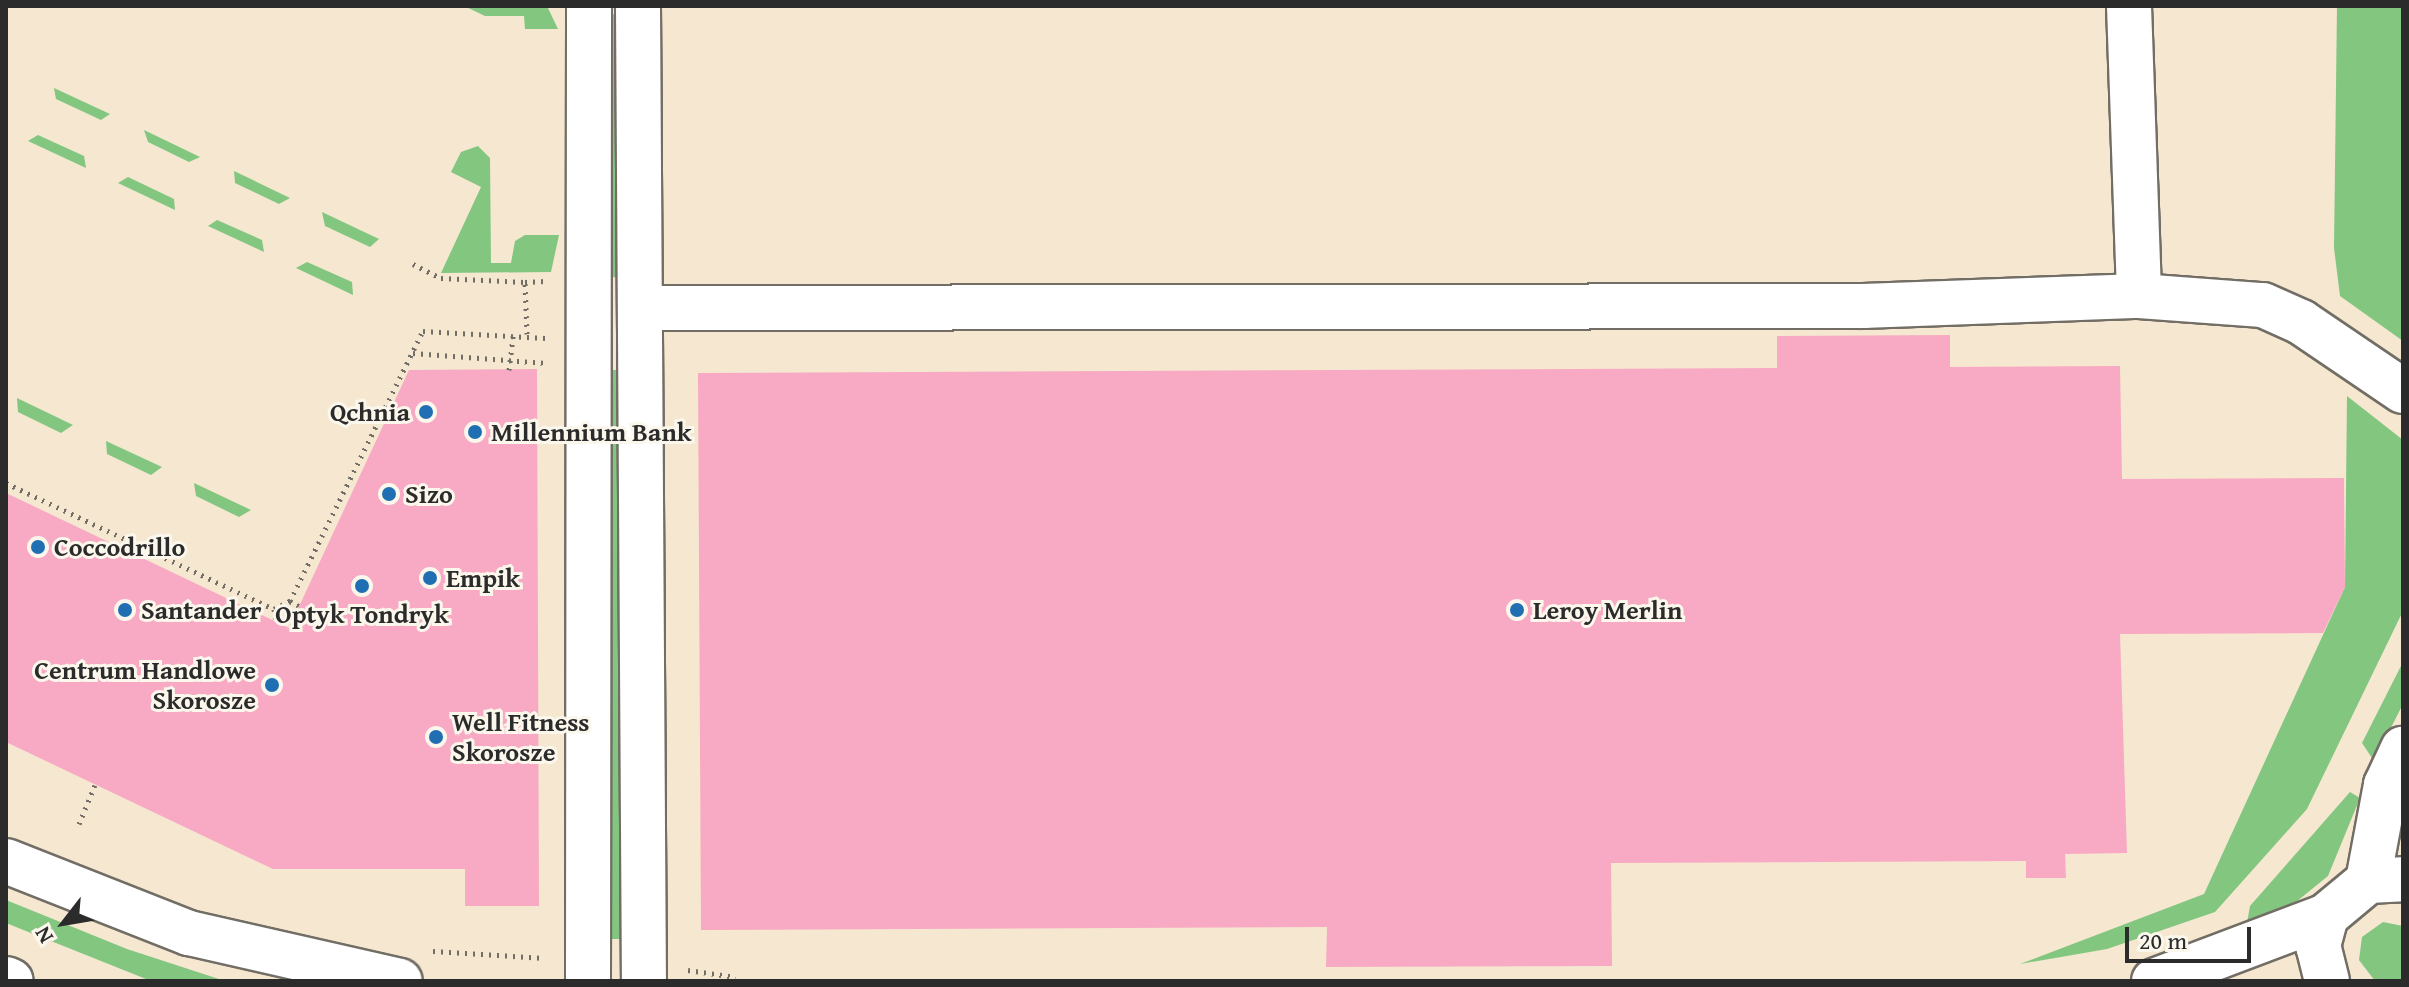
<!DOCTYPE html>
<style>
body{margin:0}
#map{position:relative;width:2409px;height:987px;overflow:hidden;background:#f5e7d0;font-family:"Gentium Book Plus",serif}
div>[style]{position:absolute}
.green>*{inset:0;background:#82c680}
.building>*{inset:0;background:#f8a9c3}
.path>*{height:5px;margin-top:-2.5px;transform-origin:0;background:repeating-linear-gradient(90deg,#726d65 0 2px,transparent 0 8px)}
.roads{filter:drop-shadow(2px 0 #726d65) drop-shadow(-2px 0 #726d65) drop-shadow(0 2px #726d65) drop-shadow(0 -2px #726d65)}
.minor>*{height:44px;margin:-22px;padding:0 22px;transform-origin:22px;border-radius:22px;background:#fff}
.dots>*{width:22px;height:22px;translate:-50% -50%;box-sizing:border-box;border:4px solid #fbf7ec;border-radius:50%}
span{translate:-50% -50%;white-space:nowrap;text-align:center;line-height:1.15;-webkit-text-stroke:6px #fbf7ec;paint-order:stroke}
.poi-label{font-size:26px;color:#2b2b2b;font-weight:700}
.right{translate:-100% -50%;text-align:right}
.left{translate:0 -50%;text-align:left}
.frame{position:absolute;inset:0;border:8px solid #2b2b2b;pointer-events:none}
.north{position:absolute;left:24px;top:883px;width:80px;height:80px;-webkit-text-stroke:6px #fbf7ec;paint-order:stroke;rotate:239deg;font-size:22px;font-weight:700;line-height:32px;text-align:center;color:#2b2b2b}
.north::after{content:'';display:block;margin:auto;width:28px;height:36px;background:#2b2b2b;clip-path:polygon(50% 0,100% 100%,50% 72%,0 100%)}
.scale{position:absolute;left:2125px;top:927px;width:126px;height:36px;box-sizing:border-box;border:4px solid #2b2b2b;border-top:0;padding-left:10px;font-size:24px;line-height:28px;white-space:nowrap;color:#2b2b2b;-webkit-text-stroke:6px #fbf7ec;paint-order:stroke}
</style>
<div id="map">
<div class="green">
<i style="clip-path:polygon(464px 6px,547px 6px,558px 29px,525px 29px,524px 16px,485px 16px)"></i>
<i style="clip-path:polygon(2337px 6px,2403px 6px,2403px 341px,2340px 296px,2334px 248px)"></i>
<i style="clip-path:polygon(616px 14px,620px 276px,617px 278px,610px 276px,609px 15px)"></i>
<i style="clip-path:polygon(54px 88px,110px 114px,101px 120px,56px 99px)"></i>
<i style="clip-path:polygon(144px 130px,200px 157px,189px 162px,148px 142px)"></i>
<i style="clip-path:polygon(38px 135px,84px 156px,86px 168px,28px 141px)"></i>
<i style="clip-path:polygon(478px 146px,490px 158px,491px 263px,511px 263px,515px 241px,525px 235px,559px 235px,551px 272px,441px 273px,481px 187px,451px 172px,461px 152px)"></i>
<i style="clip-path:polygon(234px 171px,290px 198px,279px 204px,235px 183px)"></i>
<i style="clip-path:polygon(128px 177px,174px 199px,175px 210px,118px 183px)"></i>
<i style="clip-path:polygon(322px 212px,379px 239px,370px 247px,325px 226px)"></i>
<i style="clip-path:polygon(217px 220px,262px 240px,264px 252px,208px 226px)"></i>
<i style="clip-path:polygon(307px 262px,352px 282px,353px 295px,296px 268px)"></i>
<i style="clip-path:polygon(609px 370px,621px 370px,625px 939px,611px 939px)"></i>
<i style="clip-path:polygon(2347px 396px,2403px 440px,2403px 611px,2307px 809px,2215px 912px,2107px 949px,2020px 964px,2204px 894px,2345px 587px)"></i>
<i style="clip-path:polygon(17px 398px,73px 425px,61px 433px,18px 412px)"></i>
<i style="clip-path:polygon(106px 441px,162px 467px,151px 475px,107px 454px)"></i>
<i style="clip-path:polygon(194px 483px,251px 510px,239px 517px,196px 496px)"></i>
<i style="clip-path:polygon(2403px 662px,2403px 704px,2374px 761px,2362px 743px)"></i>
<i style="clip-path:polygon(2350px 792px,2360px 798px,2328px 876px,2291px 906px,2247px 923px,2250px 906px)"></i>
<i style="clip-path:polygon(6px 900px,127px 949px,225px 981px,151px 981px,6px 923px)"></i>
<i style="clip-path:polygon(2383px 922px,2403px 926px,2403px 980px,2375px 981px,2359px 960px,2362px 937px)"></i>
</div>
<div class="building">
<i style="clip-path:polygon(1950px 335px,1950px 367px,2120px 366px,2122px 479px,2344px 478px,2345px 587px,2323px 633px,2120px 634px,2127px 853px,2065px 854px,2066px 878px,2026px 878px,2026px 861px,1611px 863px,1612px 966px,1326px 967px,1327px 927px,701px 930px,698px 373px,1777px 368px,1777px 336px)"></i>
<i style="clip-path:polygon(537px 369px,539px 906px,465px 906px,465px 869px,273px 869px,6px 742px,6px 493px,289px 628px,409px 370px)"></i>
</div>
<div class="path">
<i style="left:413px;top:264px;width:31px;rotate:27deg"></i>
<i style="left:441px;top:278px;width:84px;rotate:2.7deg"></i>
<i style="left:527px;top:334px;width:52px;rotate:-92.2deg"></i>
<i style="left:525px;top:282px;width:21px;rotate:-3deg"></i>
<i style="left:413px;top:353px;width:134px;rotate:4.3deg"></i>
<i style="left:509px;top:370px;width:35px;rotate:-83deg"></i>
<i style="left:6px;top:483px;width:296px;rotate:25.2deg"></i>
<i style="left:274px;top:609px;width:18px;rotate:-27deg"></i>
<i style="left:290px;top:601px;width:301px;rotate:-63.8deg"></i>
<i style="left:423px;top:331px;width:123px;rotate:3.3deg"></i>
<i style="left:290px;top:601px;width:10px;rotate:29deg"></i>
<i style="left:274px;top:609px;width:12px;rotate:81deg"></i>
<i style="left:79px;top:824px;width:42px;rotate:-67.7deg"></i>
<i style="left:433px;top:951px;width:112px;rotate:3.6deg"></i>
<i style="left:688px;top:970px;width:48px;rotate:8.5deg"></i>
</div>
<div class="roads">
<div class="minor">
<i style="left:638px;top:6px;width:975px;rotate:89.65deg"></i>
<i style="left:2129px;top:6px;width:290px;rotate:88deg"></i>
<i style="left:2139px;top:296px;width:124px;rotate:4.2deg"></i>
<i style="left:2263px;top:305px;width:42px;rotate:24.1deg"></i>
<i style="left:2301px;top:322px;width:123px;rotate:34.1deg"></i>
<i style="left:640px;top:308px;width:1224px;rotate:-0.09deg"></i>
<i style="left:1864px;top:306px;width:275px;rotate:-2.1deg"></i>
<i style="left:6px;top:861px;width:197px;rotate:21.5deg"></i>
<i style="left:189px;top:933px;width:216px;rotate:12.8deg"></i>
<i style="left:2368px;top:881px;width:98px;rotate:-79.4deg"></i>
<i style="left:2386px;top:785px;width:40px;rotate:-65deg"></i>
<i style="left:6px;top:979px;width:5px;rotate:22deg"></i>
<i style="left:588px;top:981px;width:975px;rotate:-89.94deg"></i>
<i style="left:2154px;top:981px;width:184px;rotate:-20.7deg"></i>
<i style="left:2327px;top:981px;width:36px;rotate:-104deg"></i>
<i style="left:2318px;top:946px;width:31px;rotate:-75deg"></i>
<i style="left:2326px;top:916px;width:55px;rotate:-39.8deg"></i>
<i style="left:2368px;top:881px;width:35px;rotate:-3deg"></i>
</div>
</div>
<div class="dots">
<i style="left:426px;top:412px;background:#1f6fb2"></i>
<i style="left:475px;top:432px;background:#1f6fb2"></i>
<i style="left:389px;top:494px;background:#1f6fb2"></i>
<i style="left:38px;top:547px;background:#1f6fb2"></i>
<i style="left:430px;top:578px;background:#1f6fb2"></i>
<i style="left:362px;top:586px;background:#1f6fb2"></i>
<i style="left:125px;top:610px;background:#1f6fb2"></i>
<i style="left:1517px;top:610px;background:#1f6fb2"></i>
<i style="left:272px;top:685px;background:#1f6fb2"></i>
<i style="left:436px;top:737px;background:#1f6fb2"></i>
</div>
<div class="poi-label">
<span class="right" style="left:410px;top:412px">Qchnia</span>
<span class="left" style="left:491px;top:432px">Millennium Bank</span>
<span class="left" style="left:405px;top:494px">Sizo</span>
<span class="left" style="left:54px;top:547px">Coccodrillo</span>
<span class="left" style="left:446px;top:578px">Empik</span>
<span class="left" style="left:141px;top:610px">Santander</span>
<span class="left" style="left:1533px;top:610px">Leroy Merlin</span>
<span style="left:362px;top:614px">Optyk Tondryk</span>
<span class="right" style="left:256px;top:685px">Centrum Handlowe<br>Skorosze</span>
<span class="left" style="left:452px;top:737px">Well Fitness<br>Skorosze</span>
</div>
<div class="frame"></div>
<div class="north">N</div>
<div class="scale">20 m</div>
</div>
